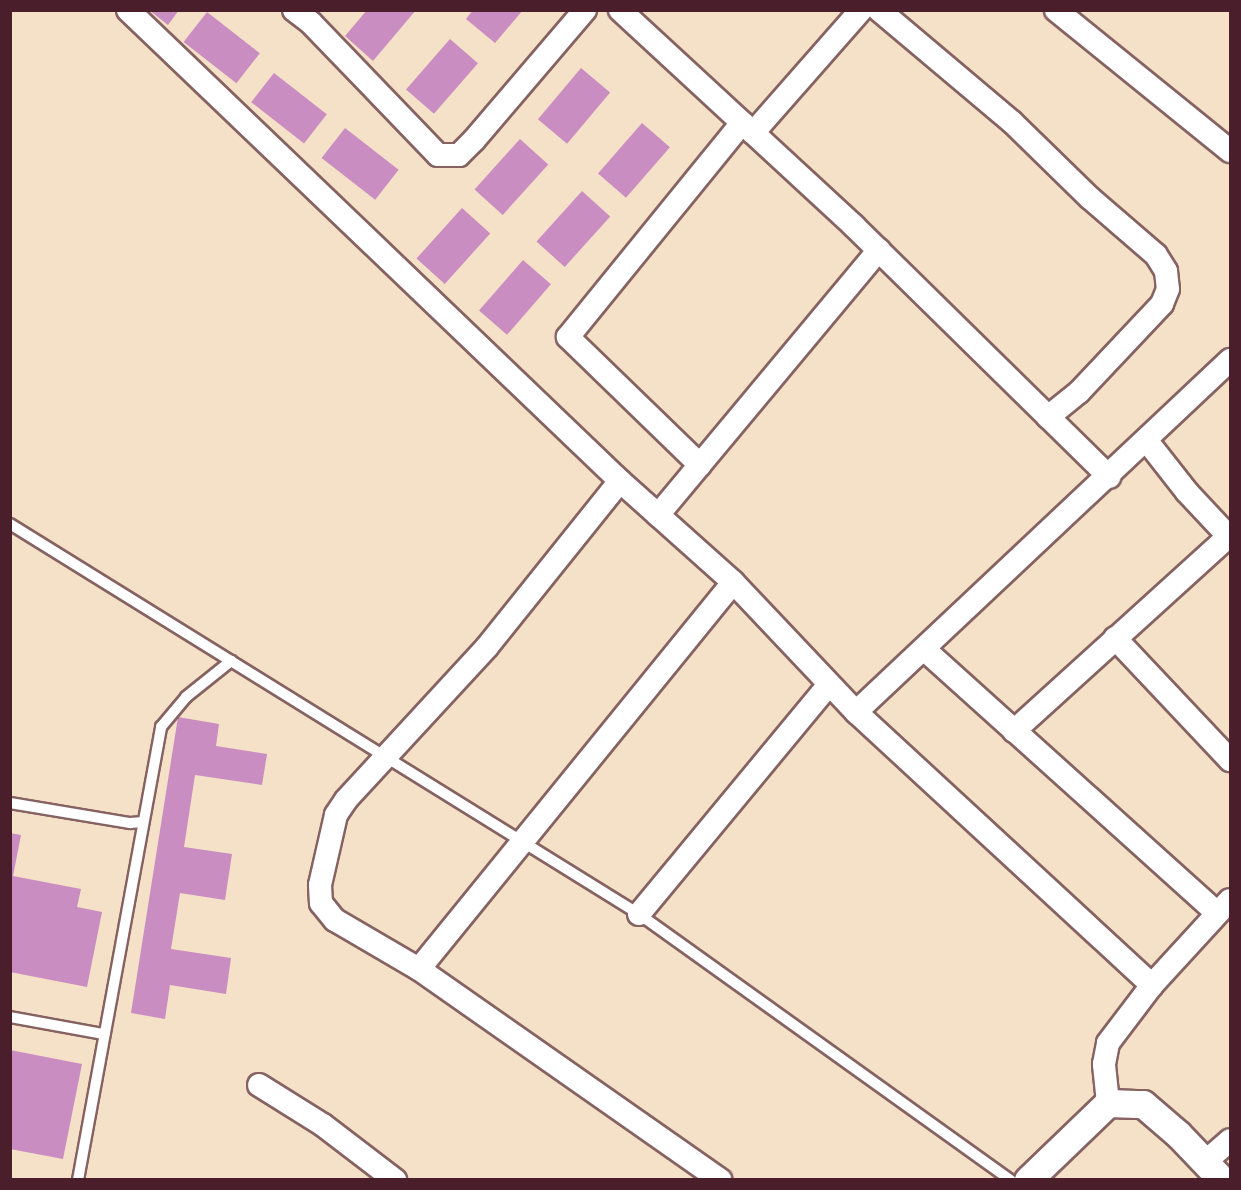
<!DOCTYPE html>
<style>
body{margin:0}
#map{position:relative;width:1241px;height:1190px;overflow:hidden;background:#f4e1c7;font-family:"IM FELL French Canon",serif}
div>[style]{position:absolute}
.building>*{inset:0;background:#ca8dc1;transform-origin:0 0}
.roads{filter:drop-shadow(2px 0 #866362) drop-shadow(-2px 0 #866362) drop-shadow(0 2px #866362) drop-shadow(0 -2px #866362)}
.service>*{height:10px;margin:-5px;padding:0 5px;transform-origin:5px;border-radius:5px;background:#fff}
.minor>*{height:22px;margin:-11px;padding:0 11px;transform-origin:11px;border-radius:11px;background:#fff}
.tertiary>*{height:27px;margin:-13.5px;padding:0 13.5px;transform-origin:13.5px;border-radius:13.5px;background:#fff}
span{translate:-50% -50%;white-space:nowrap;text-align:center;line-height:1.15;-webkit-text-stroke:5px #fdfcf7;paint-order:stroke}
.frame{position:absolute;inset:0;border:12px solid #4a1f2b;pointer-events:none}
</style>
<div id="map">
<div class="building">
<i style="clip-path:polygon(149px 10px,179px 10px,168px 25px)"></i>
<i style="clip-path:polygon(367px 10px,416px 10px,373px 61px,345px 36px)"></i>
<i style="clip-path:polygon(473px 10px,523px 10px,495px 43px,466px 19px)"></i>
<i style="left:207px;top:12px;width:67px;height:38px;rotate:38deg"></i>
<i style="left:450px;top:39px;width:37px;height:67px;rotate:41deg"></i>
<i style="left:581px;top:68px;width:38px;height:67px;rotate:40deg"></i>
<i style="left:274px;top:73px;width:67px;height:37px;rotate:38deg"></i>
<i style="left:642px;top:123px;width:37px;height:67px;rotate:41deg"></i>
<i style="left:345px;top:128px;width:68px;height:38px;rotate:38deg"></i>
<i style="left:520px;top:139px;width:38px;height:68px;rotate:42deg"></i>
<i style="left:582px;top:191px;width:38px;height:68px;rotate:42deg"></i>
<i style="left:462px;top:208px;width:38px;height:68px;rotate:42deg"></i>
<i style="left:523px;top:260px;width:37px;height:67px;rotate:41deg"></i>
<i style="clip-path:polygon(178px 717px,219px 724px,216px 746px,267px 754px,262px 785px,195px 775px,184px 847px,232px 854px,225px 900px,180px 893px,171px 949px,231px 958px,226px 994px,170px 985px,165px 1019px,131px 1013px)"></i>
<i style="clip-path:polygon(10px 833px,21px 835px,13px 876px,81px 889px,77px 907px,102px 912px,87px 987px,10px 972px)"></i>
<i style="clip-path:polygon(10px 1050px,82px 1064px,63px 1159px,10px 1149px)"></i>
</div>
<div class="roads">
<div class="service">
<i style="left:10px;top:524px;width:740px;rotate:31.8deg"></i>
<i style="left:639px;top:914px;width:457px;rotate:35.6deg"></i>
<i style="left:10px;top:803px;width:122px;rotate:9.5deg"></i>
<i style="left:130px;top:823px;width:13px;rotate:-4deg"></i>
<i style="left:10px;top:1017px;width:96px;rotate:10.3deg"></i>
<i style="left:78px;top:1180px;width:461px;rotate:-79.6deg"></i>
<i style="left:161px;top:727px;width:39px;rotate:-50deg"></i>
<i style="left:186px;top:697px;width:58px;rotate:-38.7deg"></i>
</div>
<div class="minor">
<i style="left:128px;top:10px;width:681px;rotate:43.75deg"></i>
<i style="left:620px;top:481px;width:152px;rotate:41.8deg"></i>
<i style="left:733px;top:582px;width:179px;rotate:46.6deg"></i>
<i style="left:856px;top:712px;width:514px;rotate:-43.26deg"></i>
<i style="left:294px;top:10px;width:21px;rotate:37deg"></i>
<i style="left:311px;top:23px;width:183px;rotate:46.1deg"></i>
<i style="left:438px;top:155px;width:21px"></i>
<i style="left:459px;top:155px;width:21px;rotate:-45deg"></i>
<i style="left:474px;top:140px;width:171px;rotate:-49.5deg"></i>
<i style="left:620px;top:10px;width:318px;rotate:42.7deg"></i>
<i style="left:854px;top:226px;width:358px;rotate:44.5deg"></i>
<i style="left:879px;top:10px;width:174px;rotate:40.1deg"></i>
<i style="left:1012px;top:122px;width:109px;rotate:44.3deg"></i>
<i style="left:1090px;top:198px;width:87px;rotate:40.8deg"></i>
<i style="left:1156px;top:255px;width:19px;rotate:58deg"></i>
<i style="left:1166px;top:271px;width:18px;rotate:84deg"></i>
<i style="left:1168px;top:289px;width:16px;rotate:112deg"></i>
<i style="left:1162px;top:304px;width:121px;rotate:133.3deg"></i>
<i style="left:1079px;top:392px;width:40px;rotate:141deg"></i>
<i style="left:1056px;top:10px;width:224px;rotate:39deg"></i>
<i style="left:753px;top:133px;width:164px;rotate:-48.7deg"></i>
<i style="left:1147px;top:441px;width:65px;rotate:51.9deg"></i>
<i style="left:1187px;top:492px;width:63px;rotate:46.9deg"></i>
<i style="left:700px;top:465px;width:184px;rotate:-135.9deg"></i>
<i style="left:568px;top:337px;width:276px;rotate:-50.9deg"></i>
<i style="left:620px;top:481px;width:213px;rotate:128.7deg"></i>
<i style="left:487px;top:647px;width:208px;rotate:132.7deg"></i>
<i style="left:346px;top:800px;width:18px;rotate:124deg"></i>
<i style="left:336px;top:815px;width:72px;rotate:102.9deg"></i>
<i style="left:320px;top:885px;width:18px;rotate:87deg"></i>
<i style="left:321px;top:903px;width:22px;rotate:51deg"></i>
<i style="left:335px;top:920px;width:97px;rotate:30.3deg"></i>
<i style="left:419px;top:969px;width:368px;rotate:35deg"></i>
<i style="left:658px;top:515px;width:345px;rotate:-50.2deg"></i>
<i style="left:1115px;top:638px;width:168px;rotate:46.7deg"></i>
<i style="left:925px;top:650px;width:393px;rotate:42deg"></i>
<i style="left:856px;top:712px;width:403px;rotate:42.7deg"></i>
<i style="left:1152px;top:985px;width:115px;rotate:-47.5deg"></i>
<i style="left:1014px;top:731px;width:290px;rotate:-42.2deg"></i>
<i style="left:639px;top:914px;width:298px;rotate:-50.4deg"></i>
<i style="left:419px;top:969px;width:498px;rotate:-50.9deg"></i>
<i style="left:259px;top:1085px;width:75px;rotate:32deg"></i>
<i style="left:323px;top:1125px;width:91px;rotate:37.4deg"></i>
<i style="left:1108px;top:1103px;width:39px;rotate:-96deg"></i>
<i style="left:1104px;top:1064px;width:21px;rotate:-79deg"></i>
<i style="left:1108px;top:1043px;width:73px;rotate:-52.8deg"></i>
<i style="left:1205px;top:1162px;width:33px;rotate:-41deg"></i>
</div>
<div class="tertiary">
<i style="left:1028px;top:1180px;width:111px;rotate:-43.9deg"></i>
<i style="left:1108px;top:1103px;width:35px;rotate:2deg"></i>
<i style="left:1143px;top:1104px;width:46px;rotate:40.6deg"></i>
<i style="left:1178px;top:1134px;width:64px;rotate:46.3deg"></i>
</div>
</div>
<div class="frame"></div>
</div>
